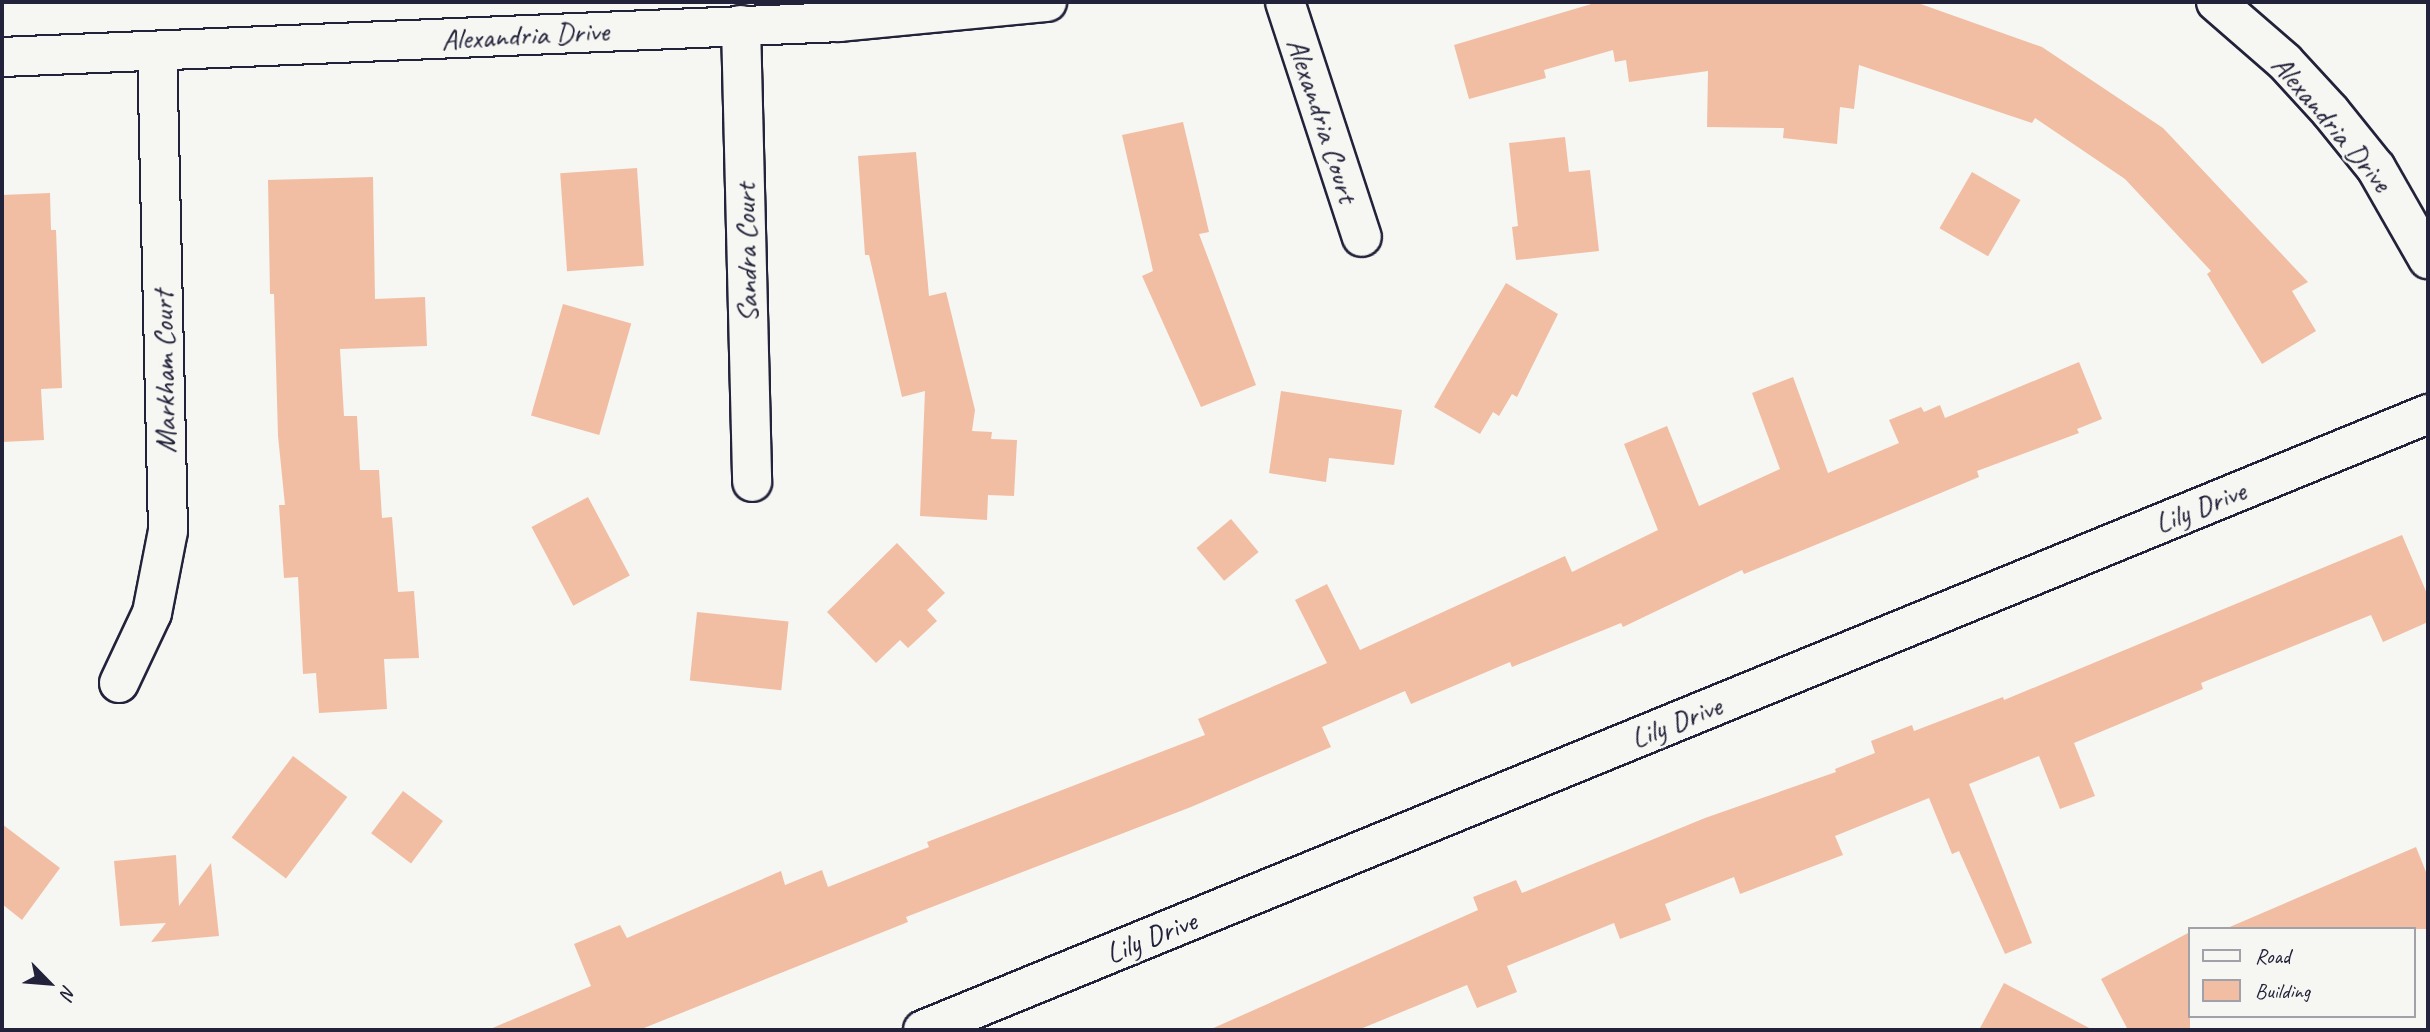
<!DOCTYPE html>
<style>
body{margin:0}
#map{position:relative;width:2430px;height:1032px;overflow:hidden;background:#f6f6f2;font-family:Caveat,sans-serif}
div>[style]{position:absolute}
.building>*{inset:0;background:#f2bea3;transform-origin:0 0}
.roads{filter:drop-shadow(2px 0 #22223b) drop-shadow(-2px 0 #22223b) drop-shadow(0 2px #22223b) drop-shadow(0 -2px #22223b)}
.street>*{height:38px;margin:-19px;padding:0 19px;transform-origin:19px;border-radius:19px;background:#f6f6f2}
.secondary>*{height:38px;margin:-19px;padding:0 19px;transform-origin:19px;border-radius:19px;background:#f6f6f2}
span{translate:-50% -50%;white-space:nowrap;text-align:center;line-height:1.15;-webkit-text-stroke:5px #f6f6f2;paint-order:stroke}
.street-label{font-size:30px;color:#22223b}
.frame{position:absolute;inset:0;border:4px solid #22223b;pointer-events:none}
.legend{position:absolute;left:2188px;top:927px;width:228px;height:91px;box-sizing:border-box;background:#f6f6f2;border:2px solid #a1a1a9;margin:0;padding:9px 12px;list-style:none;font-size:21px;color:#22223b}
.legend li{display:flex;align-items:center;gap:14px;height:35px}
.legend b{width:35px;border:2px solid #a1a1a9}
.north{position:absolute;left:14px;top:948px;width:70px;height:70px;-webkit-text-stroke:5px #f6f6f2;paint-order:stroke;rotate:115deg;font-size:19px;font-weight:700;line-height:28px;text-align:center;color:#22223b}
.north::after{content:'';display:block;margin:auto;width:24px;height:32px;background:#22223b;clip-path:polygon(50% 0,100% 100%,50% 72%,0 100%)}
</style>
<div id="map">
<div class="building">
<i style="clip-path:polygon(1598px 2px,1915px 2px,2042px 47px,2163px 128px,2308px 282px,2292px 291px,2316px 331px,2262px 364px,2207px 274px,2211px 271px,2125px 179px,2035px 118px,2032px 123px,1859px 65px,1854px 109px,1840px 107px,1837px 144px,1783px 138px,1784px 128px,1707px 127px,1708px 71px,1629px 82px,1626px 60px,1615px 62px,1613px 50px,1544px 70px,1546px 78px,1469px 99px,1454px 45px)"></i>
<i style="clip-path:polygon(1183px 122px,1209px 232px,1199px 234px,1256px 385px,1201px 407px,1142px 276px,1153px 271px,1122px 135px)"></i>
<i style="clip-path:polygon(1565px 137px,1569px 172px,1590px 170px,1599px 251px,1516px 260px,1512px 227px,1518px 226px,1509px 143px)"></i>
<i style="clip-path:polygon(916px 152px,929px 296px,946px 292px,975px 410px,972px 431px,992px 432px,991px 439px,1017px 440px,1014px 496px,988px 495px,987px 520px,920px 516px,925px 391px,902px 397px,869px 255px,865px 255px,858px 156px)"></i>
<i style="left:637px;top:168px;width:98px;height:77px;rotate:86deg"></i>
<i style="left:1972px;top:172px;width:56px;height:65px;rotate:30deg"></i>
<i style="clip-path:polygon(373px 177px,375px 299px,425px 297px,427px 346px,340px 349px,344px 416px,357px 416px,360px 470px,379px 470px,382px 518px,392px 517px,398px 592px,414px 591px,419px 658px,384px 659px,387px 709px,319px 713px,316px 673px,303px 674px,298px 577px,284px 578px,279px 505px,285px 505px,278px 436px,274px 294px,270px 294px,268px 180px)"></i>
<i style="clip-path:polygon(50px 193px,51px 230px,56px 230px,62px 388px,41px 389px,44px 440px,2px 442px,2px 195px)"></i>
<i style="clip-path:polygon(1506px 283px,1558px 314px,1517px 397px,1512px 394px,1499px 416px,1493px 412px,1480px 434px,1434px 407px)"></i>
<i style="left:563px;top:304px;width:71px;height:116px;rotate:16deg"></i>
<i style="clip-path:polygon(2079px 362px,2102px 419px,2077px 429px,2079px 433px,1977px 471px,1979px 477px,1869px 523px,1744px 574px,1742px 570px,1623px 627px,1621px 623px,1512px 667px,1510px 662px,1411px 704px,1405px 691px,1322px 727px,1331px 747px,1191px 807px,906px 917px,908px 922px,639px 1030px,488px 1030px,591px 986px,574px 944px,620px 925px,627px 938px,781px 871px,785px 885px,822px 870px,828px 887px,929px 847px,927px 842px,1205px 735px,1198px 719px,1327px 663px,1295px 600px,1327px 584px,1360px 650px,1565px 556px,1572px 572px,1658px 530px,1624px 444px,1667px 426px,1699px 506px,1780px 469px,1752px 393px,1793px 377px,1828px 473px,1899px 443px,1889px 420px,1921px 407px,1924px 412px,1940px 405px,1945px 418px)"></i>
<i style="clip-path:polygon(1281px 391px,1402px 410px,1394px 465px,1329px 458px,1326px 482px,1269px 473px)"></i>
<i style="left:588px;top:497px;width:89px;height:64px;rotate:62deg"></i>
<i style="left:1231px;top:519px;width:43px;height:45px;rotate:50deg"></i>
<i style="clip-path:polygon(2402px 535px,2428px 596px,2428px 622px,2383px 642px,2371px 615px,2201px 683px,2203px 689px,2074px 743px,2095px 796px,2060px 809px,2039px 756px,1969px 784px,2032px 943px,2005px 954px,1959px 851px,1952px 854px,1929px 798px,1835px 836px,1843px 855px,1740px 894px,1734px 877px,1665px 904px,1671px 920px,1620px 939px,1614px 923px,1507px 966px,1517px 992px,1477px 1008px,1467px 985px,1358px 1030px,1209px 1030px,1478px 910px,1473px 897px,1516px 880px,1522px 893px,1705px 818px,1836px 772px,1835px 769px,1875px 753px,1871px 741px,1912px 725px,1914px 731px,2003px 697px,2004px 700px)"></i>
<i style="clip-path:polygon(897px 543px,945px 593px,927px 610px,937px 621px,908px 648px,900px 640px,876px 663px,827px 612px)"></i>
<i style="left:697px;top:612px;width:92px;height:69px;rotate:6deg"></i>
<i style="left:293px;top:756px;width:68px;height:102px;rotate:37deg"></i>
<i style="left:403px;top:791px;width:50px;height:53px;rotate:37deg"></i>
<i style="clip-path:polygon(2px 824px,60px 868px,22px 920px,2px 904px)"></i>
<i style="clip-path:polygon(2416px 847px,2428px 877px,2428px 929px,2225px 929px)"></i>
<i style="clip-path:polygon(176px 855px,179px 906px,211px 863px,219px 936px,151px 942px,166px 923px,120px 926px,114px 861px)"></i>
<i style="clip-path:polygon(2190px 932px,2190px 1030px,2128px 1030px,2101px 979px)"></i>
<i style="clip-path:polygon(2004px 983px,2093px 1030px,1979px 1030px)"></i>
</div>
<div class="roads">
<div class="street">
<i style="left:1285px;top:2px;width:247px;rotate:71.9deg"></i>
<i style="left:741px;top:25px;width:457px;rotate:88.6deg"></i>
<i style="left:119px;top:683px;width:77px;rotate:-64.8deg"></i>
<i style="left:152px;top:613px;width:84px;rotate:-79deg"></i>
<i style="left:168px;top:531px;width:480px;rotate:-91.3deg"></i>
<i style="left:923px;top:1030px;width:1626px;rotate:-22.26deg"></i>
</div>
<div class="secondary">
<i style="left:2216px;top:2px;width:91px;rotate:41deg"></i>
<i style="left:2285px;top:62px;width:67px;rotate:47.4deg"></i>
<i style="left:2330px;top:111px;width:73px;rotate:51.1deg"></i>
<i style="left:2376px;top:168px;width:105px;rotate:60.3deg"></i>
<i style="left:2px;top:57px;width:838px;rotate:-2.39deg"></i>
<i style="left:839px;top:22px;width:209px;rotate:-5.5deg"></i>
</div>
</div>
<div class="street-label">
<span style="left:525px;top:35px;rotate:-3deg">Alexandria Drive</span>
<span style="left:1323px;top:120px;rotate:72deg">Alexandria Court</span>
<span style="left:2332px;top:123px;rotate:50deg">Alexandria Drive</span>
<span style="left:746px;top:253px;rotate:-91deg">Sandra Court</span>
<span style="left:164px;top:372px;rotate:-91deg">Markham Court</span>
<span style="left:2200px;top:507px;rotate:-22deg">Lily Drive</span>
<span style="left:1676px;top:722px;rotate:-22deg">Lily Drive</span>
<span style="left:1151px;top:937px;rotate:-22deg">Lily Drive</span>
</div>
<div class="frame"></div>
<ul class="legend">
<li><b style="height:9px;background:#f6f6f2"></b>Road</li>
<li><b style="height:19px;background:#f2bea3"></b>Building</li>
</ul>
<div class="north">N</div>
</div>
